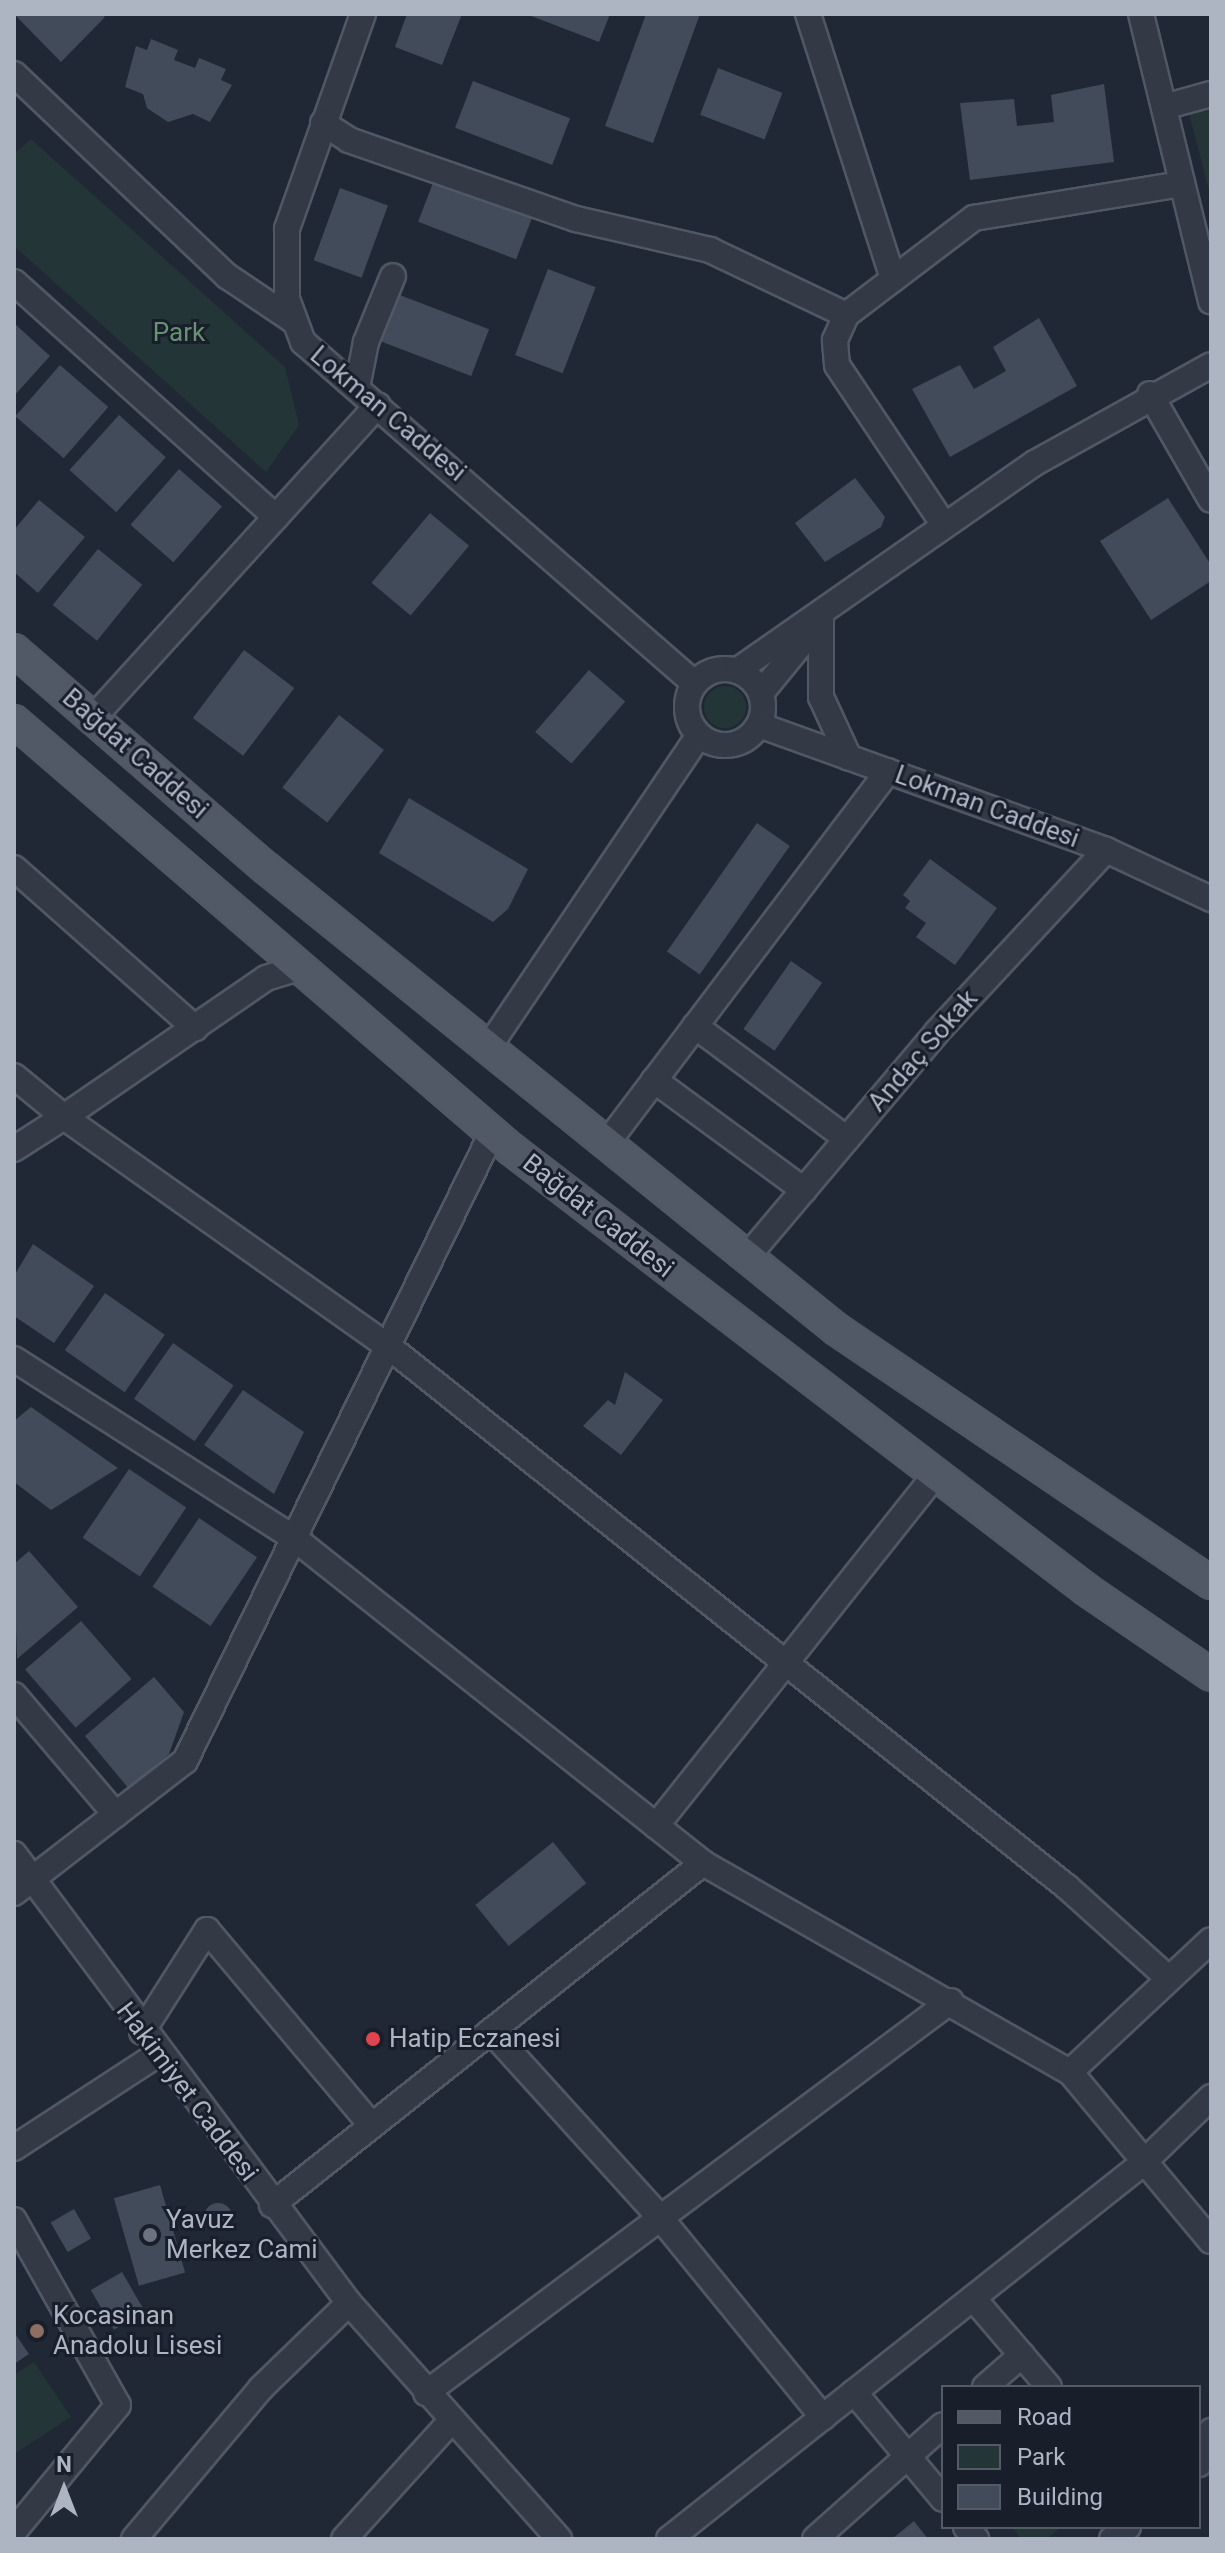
<!DOCTYPE html>
<meta charset="utf-8">
<style>
body{margin:0}
#map{position:relative;width:1225px;height:2553px;overflow:hidden;background:#202835;font-family:Roboto,sans-serif}
div>[style]{position:absolute}
.green>*{inset:0;background:#233537}
.round{border-radius:50%}
.building>*{inset:0;background:#414b5a;transform-origin:0 0}
.roads{filter:drop-shadow(2px 0 #515864) drop-shadow(-2px 0 #515864) drop-shadow(0 2px #515864) drop-shadow(0 -2px #515864)}
.minor>*{height:24px;margin:-12px;padding:0 12px;transform-origin:12px;border-radius:12px;background:#333a46}
.minor>.ring{margin:-12px;padding:0;box-sizing:content-box;background:none;border:24px solid #333a46;border-radius:50%}
.major>*{height:30px;margin:-15px;padding:0 15px;transform-origin:15px;border-radius:15px;background:#515966}
.dots>*{width:22px;height:22px;translate:-50% -50%;box-sizing:border-box;border:4px solid #191f2a;border-radius:50%}
span{translate:-50% -50%;white-space:nowrap;text-align:center;line-height:1.15;-webkit-text-stroke:6px #191f2a;paint-order:stroke}
.park-label{font-size:26px;color:#669272}
.street-label{font-size:26px;color:#adb5c3}
.poi-label{font-size:26px;color:#adb5c3}
.left{translate:0 -50%;text-align:left}
.frame{position:absolute;inset:0;border:16px solid #adb5c3;pointer-events:none}
.legend{position:absolute;left:941px;top:2385px;width:260px;height:144px;box-sizing:border-box;background:#191f2a;border:2px solid #545b67;margin:0;padding:10px 14px;list-style:none;font-size:24px;color:#adb5c3}
.legend li{display:flex;align-items:center;gap:16px;height:40px}
.legend b{width:40px;border:2px solid #545b67}
.north{position:absolute;left:24px;top:2449px;width:80px;height:80px;-webkit-text-stroke:6px #191f2a;paint-order:stroke;rotate:0deg;font-size:22px;font-weight:700;line-height:32px;text-align:center;color:#adb5c3}
.north::after{content:'';display:block;margin:auto;width:28px;height:36px;background:#adb5c3;clip-path:polygon(50% 0,100% 100%,50% 72%,0 100%)}
</style>
<div id="map">
<div class="green">
<i style="clip-path:polygon(1211px 107px,1211px 198px,1189px 113px)"></i>
<i style="clip-path:polygon(31px 139px,285px 367px,299px 425px,266px 472px,14px 246px,14px 154px)"></i>
<i class="round" style="left:704px;top:686px;width:42px;height:42px"></i>
<i style="clip-path:polygon(34px 2362px,71px 2417px,14px 2454px,14px 2375px)"></i>
<i style="clip-path:polygon(1012px 2527px,1062px 2527px,1046px 2539px,1021px 2539px)"></i>
</div>
<div class="building">
<i style="clip-path:polygon(14px 14px,101px 14px,105px 17px,61px 62px)"></i>
<i style="clip-path:polygon(407px 14px,462px 14px,442px 65px,395px 47px)"></i>
<i style="clip-path:polygon(526px 14px,610px 14px,599px 42px)"></i>
<i style="clip-path:polygon(646px 14px,700px 14px,653px 143px,605px 126px)"></i>
<i style="clip-path:polygon(151px 39px,178px 50px,174px 60px,195px 68px,199px 58px,226px 69px,221px 80px,232px 85px,210px 122px,193px 114px,168px 122px,147px 108px,143px 94px,125px 87px,136px 46px,147px 50px)"></i>
<i style="left:718px;top:68px;width:69px;height:50px;rotate:21deg"></i>
<i style="left:473px;top:81px;width:104px;height:50px;rotate:21deg"></i>
<i style="clip-path:polygon(1104px 84px,1114px 162px,970px 180px,960px 103px,1014px 99px,1017px 126px,1054px 122px,1051px 95px)"></i>
<i style="left:436px;top:175px;width:105px;height:50px;rotate:21deg"></i>
<i style="left:340px;top:188px;width:51px;height:77px;rotate:20deg"></i>
<i style="left:548px;top:269px;width:51px;height:92px;rotate:21deg"></i>
<i style="left:392px;top:292px;width:104px;height:50px;rotate:21deg"></i>
<i style="clip-path:polygon(1039px 318px,1077px 386px,950px 457px,912px 389px,960px 365px,974px 389px,1006px 371px,993px 347px)"></i>
<i style="clip-path:polygon(14px 323px,50px 356px,14px 396px)"></i>
<i style="left:60px;top:365px;width:64px;height:68px;rotate:41deg"></i>
<i style="left:119px;top:415px;width:63px;height:74px;rotate:42deg"></i>
<i style="left:179px;top:469px;width:57px;height:74px;rotate:41deg"></i>
<i style="clip-path:polygon(855px 478px,885px 517px,881px 527px,825px 562px,795px 523px)"></i>
<i style="clip-path:polygon(1168px 498px,1211px 565px,1211px 581px,1151px 620px,1100px 541px)"></i>
<i style="clip-path:polygon(39px 500px,85px 537px,38px 593px,14px 572px,14px 530px)"></i>
<i style="left:430px;top:513px;width:51px;height:91px;rotate:40deg"></i>
<i style="left:98px;top:549px;width:57px;height:72px;rotate:39deg"></i>
<i style="left:244px;top:650px;width:63px;height:85px;rotate:37deg"></i>
<i style="left:589px;top:670px;width:48px;height:82px;rotate:41deg"></i>
<i style="left:339px;top:715px;width:57px;height:92px;rotate:38deg"></i>
<i style="clip-path:polygon(409px 798px,528px 869px,508px 909px,493px 922px,379px 853px)"></i>
<i style="left:757px;top:823px;width:40px;height:157px;rotate:35deg"></i>
<i style="clip-path:polygon(930px 859px,997px 908px,955px 965px,916px 937px,926px 923px,905px 908px,910px 901px,903px 895px)"></i>
<i style="left:791px;top:961px;width:38px;height:83px;rotate:35deg"></i>
<i style="clip-path:polygon(33px 1244px,94px 1286px,54px 1343px,14px 1316px,14px 1276px)"></i>
<i style="left:105px;top:1293px;width:73px;height:70px;rotate:35deg"></i>
<i style="left:173px;top:1343px;width:74px;height:68px;rotate:35deg"></i>
<i style="clip-path:polygon(625px 1372px,663px 1400px,621px 1455px,583px 1426px,608px 1400px,615px 1405px)"></i>
<i style="clip-path:polygon(243px 1390px,304px 1432px,274px 1494px,204px 1445px)"></i>
<i style="clip-path:polygon(31px 1407px,118px 1468px,51px 1510px,14px 1482px,14px 1421px)"></i>
<i style="left:129px;top:1469px;width:69px;height:83px;rotate:34deg"></i>
<i style="left:199px;top:1518px;width:70px;height:83px;rotate:34deg"></i>
<i style="clip-path:polygon(29px 1551px,78px 1607px,17px 1659px,14px 1564px)"></i>
<i style="left:81px;top:1621px;width:77px;height:74px;rotate:49deg"></i>
<i style="clip-path:polygon(154px 1677px,184px 1712px,169px 1754px,129px 1789px,85px 1736px)"></i>
<i style="left:553px;top:1842px;width:53px;height:100px;rotate:51deg"></i>
<i style="left:160px;top:2185px;width:91px;height:48px;rotate:74deg"></i>
<i class="round" style="left:204px;top:2203px;width:28px;height:28px"></i>
<i style="left:74px;top:2209px;width:34px;height:27px;rotate:60deg"></i>
<i style="left:122px;top:2272px;width:46px;height:36px;rotate:60deg"></i>
<i style="clip-path:polygon(14px 2332px,29px 2354px,14px 2364px)"></i>
<i style="clip-path:polygon(914px 2521px,928px 2539px,892px 2539px)"></i>
</div>
<div class="roads">
<div class="minor">
<i style="left:363px;top:14px;width:228px;rotate:109.5deg"></i>
<i style="left:287px;top:229px;width:70px;rotate:90deg"></i>
<i style="left:287px;top:299px;width:46px;rotate:69.6deg"></i>
<i style="left:303px;top:342px;width:519px;rotate:41.09deg"></i>
<i style="left:808px;top:14px;width:278px;rotate:72.2deg"></i>
<i style="left:1141px;top:14px;width:296px;rotate:76.3deg"></i>
<i style="left:14px;top:74px;width:294px;rotate:43.5deg"></i>
<i style="left:227px;top:276px;width:81px;rotate:33.9deg"></i>
<i style="left:1164px;top:107px;width:49px;rotate:-15.5deg"></i>
<i style="left:323px;top:123px;width:31px;rotate:33deg"></i>
<i style="left:349px;top:140px;width:240px;rotate:19.2deg"></i>
<i style="left:576px;top:219px;width:138px;rotate:13deg"></i>
<i style="left:710px;top:250px;width:151px;rotate:25.5deg"></i>
<i style="left:14px;top:282px;width:352px;rotate:41.9deg"></i>
<i style="left:357px;top:388px;width:47px;rotate:-78.9deg"></i>
<i style="left:366px;top:342px;width:71px;rotate:-67.8deg"></i>
<i style="left:1150px;top:394px;width:122px;rotate:60.1deg"></i>
<i style="left:944px;top:525px;width:192px;rotate:-123.8deg"></i>
<i style="left:837px;top:365px;width:25px;rotate:-95deg"></i>
<i style="left:835px;top:340px;width:27px;rotate:-66deg"></i>
<i style="left:846px;top:315px;width:161px;rotate:-37.2deg"></i>
<i style="left:974px;top:218px;width:211px;rotate:-9.3deg"></i>
<i style="left:821px;top:619px;width:78px;rotate:90deg"></i>
<i style="left:821px;top:697px;width:67px;rotate:65.3deg"></i>
<i class="ring" style="left:687px;top:669px;width:52px;height:52px"></i>
<i style="left:738px;top:670px;width:362px;rotate:-34.9deg"></i>
<i style="left:1035px;top:463px;width:201px;rotate:-29.1deg"></i>
<i style="left:761px;top:693px;width:77px;rotate:-50.8deg"></i>
<i style="left:93px;top:718px;width:423px;rotate:-47.7deg"></i>
<i style="left:759px;top:725px;width:369px;rotate:19.8deg"></i>
<i style="left:1106px;top:850px;width:116px;rotate:25deg"></i>
<i style="left:14px;top:868px;width:242px;rotate:41.5deg"></i>
<i style="left:695px;top:1026px;width:189px;rotate:36.6deg"></i>
<i style="left:488px;top:1048px;width:377px;rotate:-56deg"></i>
<i style="left:14px;top:1076px;width:65px;rotate:39.4deg"></i>
<i style="left:64px;top:1117px;width:245px;rotate:-34.5deg"></i>
<i style="left:266px;top:978px;width:34px;rotate:-17deg"></i>
<i style="left:654px;top:1080px;width:186px;rotate:36.3deg"></i>
<i style="left:607px;top:1143px;width:466px;rotate:-52.9deg"></i>
<i style="left:14px;top:1149px;width:59px;rotate:-32.6deg"></i>
<i style="left:64px;top:1117px;width:397px;rotate:35.3deg"></i>
<i style="left:388px;top:1346px;width:868px;rotate:38.55deg"></i>
<i style="left:1067px;top:1887px;width:137px;rotate:42deg"></i>
<i style="left:747px;top:1257px;width:294px;rotate:-49.8deg"></i>
<i style="left:937px;top:1032px;width:248px;rotate:-47.1deg"></i>
<i style="left:14px;top:1359px;width:332px;rotate:32.6deg"></i>
<i style="left:294px;top:1538px;width:522px;rotate:38.47deg"></i>
<i style="left:703px;top:1863px;width:422px;rotate:29.7deg"></i>
<i style="left:1070px;top:2072px;width:220px;rotate:50.2deg"></i>
<i style="left:14px;top:1695px;width:157px;rotate:49.6deg"></i>
<i style="left:656px;top:1826px;width:448px;rotate:-51.5deg"></i>
<i style="left:14px;top:1854px;width:560px;rotate:53.27deg"></i>
<i style="left:349px;top:2303px;width:316px;rotate:48.3deg"></i>
<i style="left:14px;top:1893px;width:216px;rotate:-37.7deg"></i>
<i style="left:185px;top:1761px;width:699px;rotate:-63.95deg"></i>
<i style="left:491px;top:2031px;width:248px;rotate:47.8deg"></i>
<i style="left:658px;top:2215px;width:261px;rotate:50.8deg"></i>
<i style="left:142px;top:2032px;width:121px;rotate:-57.5deg"></i>
<i style="left:207px;top:1930px;width:256px;rotate:49.9deg"></i>
<i style="left:1070px;top:2072px;width:193px;rotate:-43.1deg"></i>
<i style="left:14px;top:2148px;width:172px;rotate:-33.1deg"></i>
<i style="left:272px;top:2205px;width:550px;rotate:-38.43deg"></i>
<i style="left:14px;top:2220px;width:212px;rotate:60.7deg"></i>
<i style="left:118px;top:2405px;width:163px;rotate:129.5deg"></i>
<i style="left:973px;top:2298px;width:117px;rotate:49.5deg"></i>
<i style="left:985px;top:2387px;width:49px;rotate:-40.9deg"></i>
<i style="left:854px;top:2392px;width:139px;rotate:50.2deg"></i>
<i style="left:426px;top:2393px;width:655px;rotate:-36.75deg"></i>
<i style="left:1199px;top:2464px;width:35px;rotate:-70deg"></i>
<i style="left:966px;top:2527px;width:16px;rotate:50deg"></i>
<i style="left:134px;top:2539px;width:197px;rotate:-49.9deg"></i>
<i style="left:261px;top:2388px;width:122px;rotate:-44deg"></i>
<i style="left:344px;top:2539px;width:159px;rotate:-47.8deg"></i>
<i style="left:669px;top:2539px;width:605px;rotate:-38.42deg"></i>
<i style="left:1143px;top:2163px;width:95px;rotate:-44.1deg"></i>
<i style="left:815px;top:2539px;width:171px;rotate:-41.7deg"></i>
<i style="left:1112px;top:2539px;width:20px;rotate:-37deg"></i>
</div>
<div class="major">
<i style="left:14px;top:650px;width:333px;rotate:40.9deg"></i>
<i style="left:266px;top:868px;width:733px;rotate:38.96deg"></i>
<i style="left:836px;top:1329px;width:453px;rotate:34.1deg"></i>
<i style="left:14px;top:721px;width:656px;rotate:40.73deg"></i>
<i style="left:511px;top:1149px;width:725px;rotate:37.44deg"></i>
<i style="left:1087px;top:1590px;width:150px;rotate:34.4deg"></i>
</div>
</div>
<div class="dots">
<i style="left:373px;top:2039px;background:#e0444e"></i>
<i style="left:150px;top:2235px;background:#6b7280"></i>
<i style="left:37px;top:2331px;background:#8d6e63"></i>
</div>
<div class="park-label">
<span style="left:179px;top:333px">Park</span>
</div>
<div class="street-label">
<span style="left:388px;top:414px;rotate:40deg">Lokman Caddesi</span>
<span style="left:135px;top:754px;rotate:41deg">Bağdat Caddesi</span>
<span style="left:987px;top:807px;rotate:20deg">Lokman Caddesi</span>
<span style="left:923px;top:1051px;rotate:-49deg">Andaç Sokak</span>
<span style="left:598px;top:1216px;rotate:38deg">Bağdat Caddesi</span>
<span style="left:187px;top:2092px;rotate:53deg">Hakimiyet Caddesi</span>
</div>
<div class="poi-label">
<span class="left" style="left:389px;top:2039px">Hatip Eczanesi</span>
<span class="left" style="left:166px;top:2235px">Yavuz<br>Merkez Cami</span>
<span class="left" style="left:53px;top:2331px">Kocasinan<br>Anadolu Lisesi</span>
</div>
<div class="frame"></div>
<ul class="legend">
<li><b style="height:10px;background:#515966"></b>Road</li>
<li><b style="height:22px;background:#233537"></b>Park</li>
<li><b style="height:22px;background:#414b5a"></b>Building</li>
</ul>
<div class="north">N</div>
</div>
